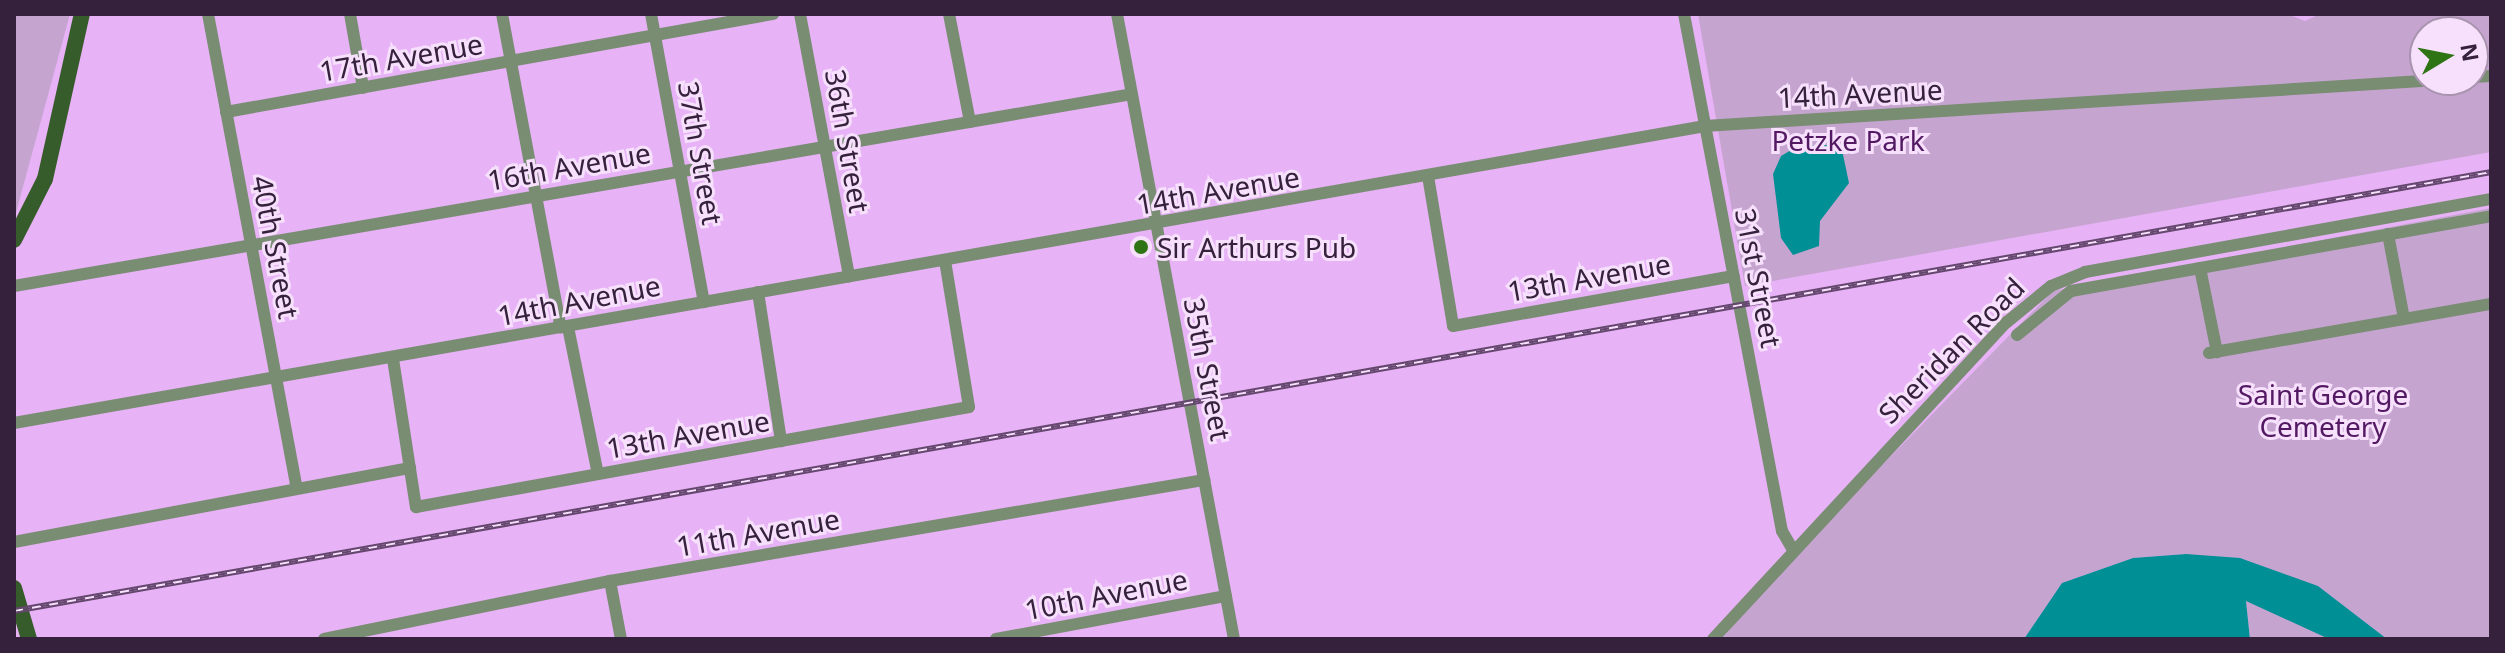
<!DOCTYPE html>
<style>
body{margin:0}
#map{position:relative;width:2505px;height:653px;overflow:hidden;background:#e7b2f6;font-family:"Noto Sans",sans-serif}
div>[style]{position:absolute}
.green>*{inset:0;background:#c6a4d0}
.water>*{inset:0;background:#008f94}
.minor>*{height:12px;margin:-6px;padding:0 6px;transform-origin:6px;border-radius:6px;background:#798d73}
.major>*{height:16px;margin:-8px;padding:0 8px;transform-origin:8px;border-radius:8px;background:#375c2c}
.rail>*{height:6px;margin-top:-3px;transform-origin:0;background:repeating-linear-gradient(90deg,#f6e0fc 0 9px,#64476d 0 18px);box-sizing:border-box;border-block:2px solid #64476d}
.dots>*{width:22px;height:22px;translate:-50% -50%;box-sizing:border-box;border:4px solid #f6e0fc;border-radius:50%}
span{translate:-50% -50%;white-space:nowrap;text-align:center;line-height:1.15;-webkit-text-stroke:6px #f6e0fc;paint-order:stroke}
.street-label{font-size:28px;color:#36213c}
.park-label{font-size:28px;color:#531962}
.poi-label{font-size:28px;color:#36213c}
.left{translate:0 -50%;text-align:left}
.frame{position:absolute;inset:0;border:16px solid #36213c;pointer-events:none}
.north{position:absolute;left:2409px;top:16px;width:80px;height:80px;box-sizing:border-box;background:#f6e0fc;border:2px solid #a994af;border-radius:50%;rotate:80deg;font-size:22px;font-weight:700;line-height:32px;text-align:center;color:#36213c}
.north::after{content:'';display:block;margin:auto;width:28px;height:36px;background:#2f7414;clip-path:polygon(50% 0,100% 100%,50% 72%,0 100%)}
</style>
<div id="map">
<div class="green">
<i style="clip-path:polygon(14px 14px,70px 14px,14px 220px)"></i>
<i style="clip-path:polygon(evenodd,1698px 14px,2287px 14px,2305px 21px,2320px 14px,2491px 14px,2491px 152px,1745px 286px,1698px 14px,2425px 32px,2473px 32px,2473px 80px,2425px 80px,2425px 32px)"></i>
<i style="clip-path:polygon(2491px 208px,2491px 639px,2387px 639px,2318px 586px,2186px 554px,2133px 558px,2062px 583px,2024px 639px,1722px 639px,1797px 552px,2053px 291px)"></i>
<i style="clip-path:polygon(2246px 600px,2287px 615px,2329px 639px,2250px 639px)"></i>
</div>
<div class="water">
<i style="clip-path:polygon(1829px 145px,1842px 150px,1849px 183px,1820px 221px,1819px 246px,1793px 255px,1781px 238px,1773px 174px,1781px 156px,1798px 146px)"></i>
<i style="clip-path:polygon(2186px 554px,2240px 558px,2318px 586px,2387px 639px,2329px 639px,2246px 601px,2250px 639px,2024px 639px,2062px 583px,2133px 558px)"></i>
</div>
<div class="minor">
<i style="left:208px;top:14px;width:482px;rotate:79.4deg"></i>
<i style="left:350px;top:14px;width:75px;rotate:80deg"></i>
<i style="left:502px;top:14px;width:319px;rotate:79.4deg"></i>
<i style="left:651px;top:14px;width:293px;rotate:79.6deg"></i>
<i style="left:800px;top:14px;width:267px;rotate:79.4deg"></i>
<i style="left:949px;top:14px;width:110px;rotate:79deg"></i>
<i style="left:1117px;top:14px;width:636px;rotate:79.4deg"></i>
<i style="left:1684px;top:14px;width:526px;rotate:79.27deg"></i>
<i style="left:1782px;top:531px;width:20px;rotate:60deg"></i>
<i style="left:2473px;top:77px;width:18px;rotate:-3deg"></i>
<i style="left:226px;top:112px;width:556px;rotate:-10.16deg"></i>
<i style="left:1428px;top:176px;width:152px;rotate:80.5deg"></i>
<i style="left:1453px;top:326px;width:285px;rotate:-10.1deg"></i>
<i style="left:2388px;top:234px;width:86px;rotate:79.3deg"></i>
<i style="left:2200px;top:268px;width:86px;rotate:78.6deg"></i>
<i style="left:14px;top:286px;width:1134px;rotate:-9.74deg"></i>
<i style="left:758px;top:292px;width:151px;rotate:81.2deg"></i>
<i style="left:568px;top:327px;width:150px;rotate:78.5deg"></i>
<i style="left:2017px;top:335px;width:70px;rotate:-39.2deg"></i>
<i style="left:2071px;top:291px;width:427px;rotate:-10.1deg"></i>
<i style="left:2209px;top:353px;width:286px;rotate:-9.9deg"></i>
<i style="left:393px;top:359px;width:150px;rotate:81.2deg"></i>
<i style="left:416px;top:507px;width:562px;rotate:-10.25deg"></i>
<i style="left:969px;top:407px;width:148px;rotate:-99.3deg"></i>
<i style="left:14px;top:423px;width:1717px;rotate:-9.96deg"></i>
<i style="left:1705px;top:126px;width:734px;rotate:-3.59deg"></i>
<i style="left:14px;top:542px;width:403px;rotate:-10.6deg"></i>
<i style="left:610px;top:581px;width:59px;rotate:79.3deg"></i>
<i style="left:324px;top:639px;width:292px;rotate:-11.5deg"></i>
<i style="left:610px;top:581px;width:603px;rotate:-9.65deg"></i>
<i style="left:996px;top:639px;width:234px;rotate:-10.6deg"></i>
<i style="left:1713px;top:639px;width:432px;rotate:-47.2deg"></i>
<i style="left:2007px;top:322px;width:57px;rotate:-39.3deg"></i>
<i style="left:2051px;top:286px;width:37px;rotate:-22deg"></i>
<i style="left:2085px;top:272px;width:413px;rotate:-10.2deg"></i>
</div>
<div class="major">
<i style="left:14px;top:240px;width:68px;rotate:-63.1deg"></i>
<i style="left:45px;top:179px;width:169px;rotate:-77.4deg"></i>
<i style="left:14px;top:588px;width:53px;rotate:73.6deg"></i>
</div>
<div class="rail">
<i style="left:14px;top:611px;width:2516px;rotate:-10.05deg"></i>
</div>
<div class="dots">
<i style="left:1141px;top:247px;background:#2f7414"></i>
</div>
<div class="street-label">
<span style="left:401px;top:57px;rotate:-10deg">17th Avenue</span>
<span style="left:1860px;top:93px;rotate:-3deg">14th Avenue</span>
<span style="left:848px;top:141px;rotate:80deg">36th Street</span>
<span style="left:701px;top:153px;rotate:80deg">37th Street</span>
<span style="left:569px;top:166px;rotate:-10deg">16th Avenue</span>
<span style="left:1218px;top:190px;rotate:-10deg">14th Avenue</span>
<span style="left:276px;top:247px;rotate:79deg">40th Street</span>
<span style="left:1589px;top:277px;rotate:-10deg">13th Avenue</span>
<span style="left:1759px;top:278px;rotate:79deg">31st Street</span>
<span style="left:579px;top:300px;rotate:-11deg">14th Avenue</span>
<span style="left:1951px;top:350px;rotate:-45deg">Sheridan Road</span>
<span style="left:1208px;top:369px;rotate:79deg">35th Street</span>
<span style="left:688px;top:434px;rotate:-10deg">13th Avenue</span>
<span style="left:758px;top:532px;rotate:-10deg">11th Avenue</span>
<span style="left:1106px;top:594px;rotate:-11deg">10th Avenue</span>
</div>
<div class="park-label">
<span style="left:1848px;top:140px">Petzke Park</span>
<span style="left:2323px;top:410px">Saint George<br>Cemetery</span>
</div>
<div class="poi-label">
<span class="left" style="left:1157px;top:247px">Sir Arthurs Pub</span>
</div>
<div class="frame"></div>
<div class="north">N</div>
</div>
